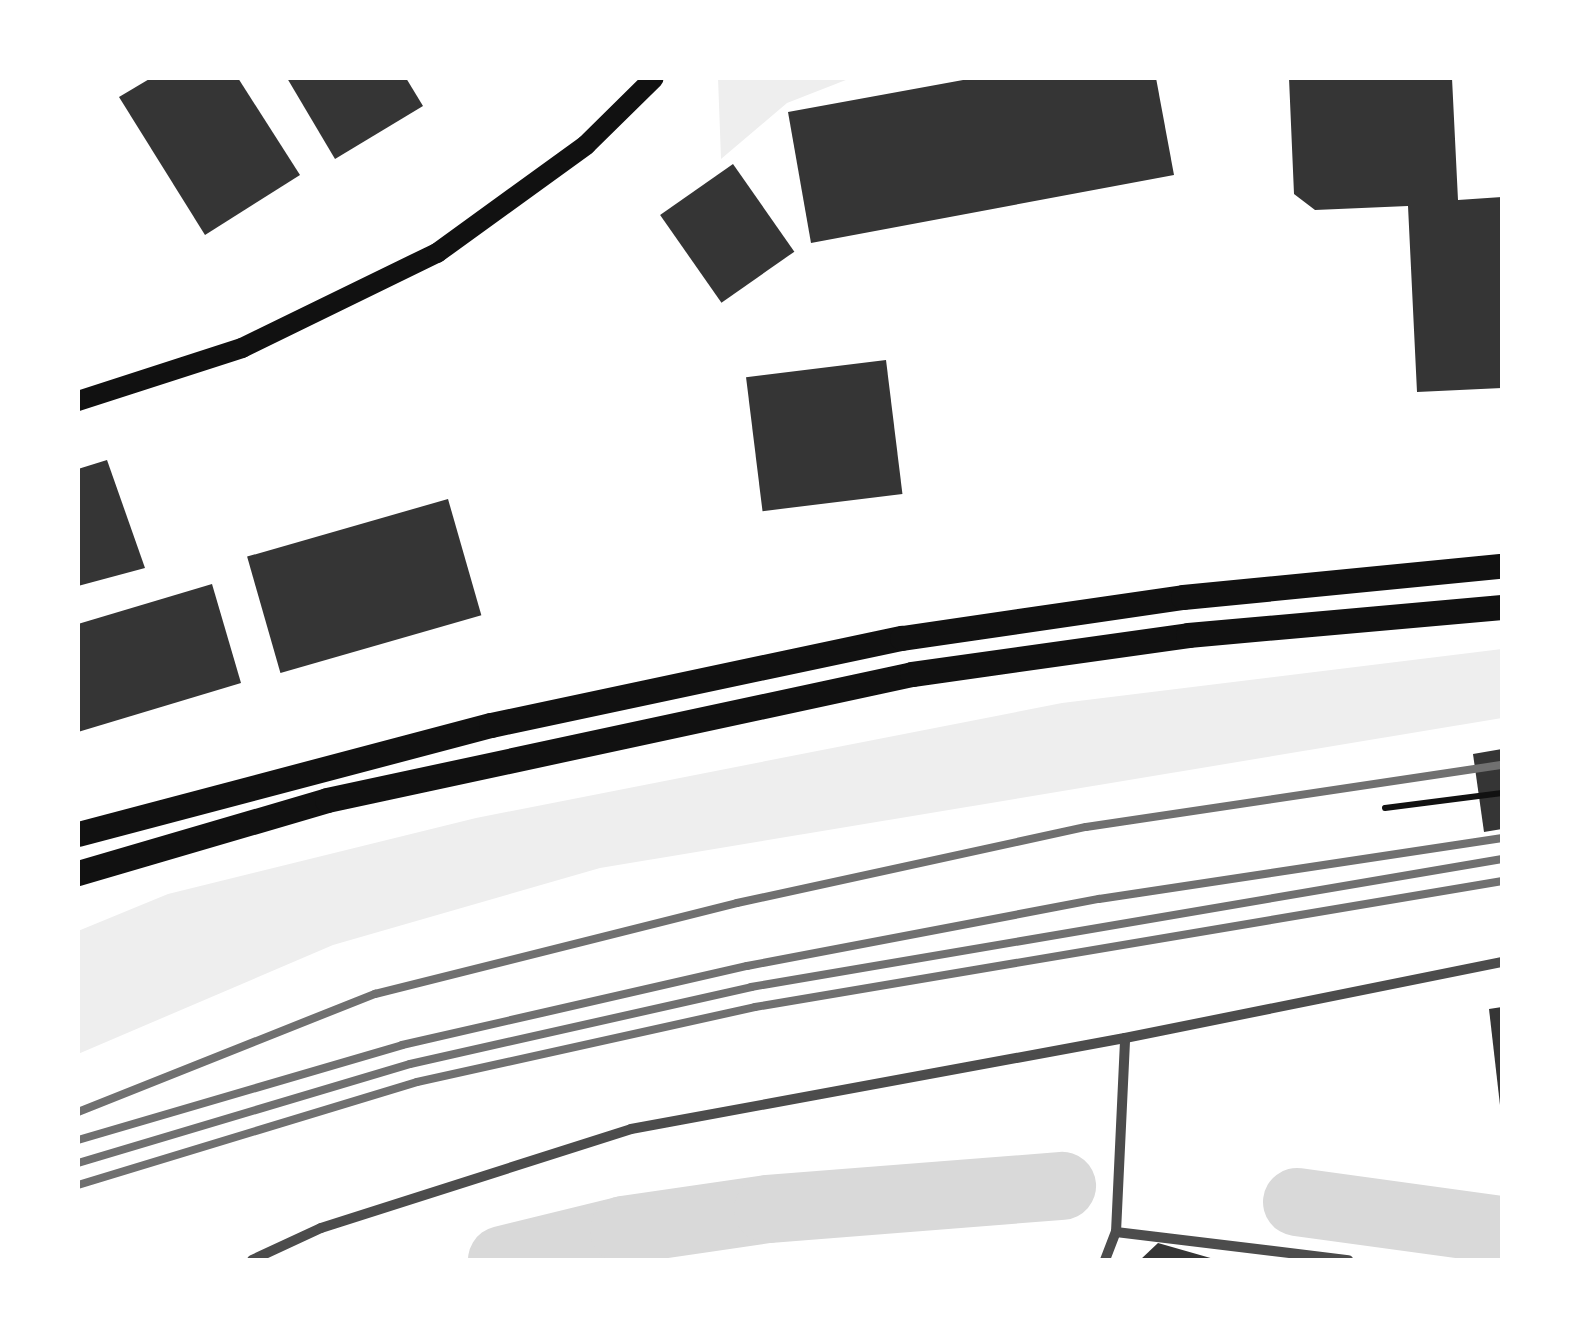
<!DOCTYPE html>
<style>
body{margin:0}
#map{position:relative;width:1580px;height:1338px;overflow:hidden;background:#fff;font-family:Poppins,sans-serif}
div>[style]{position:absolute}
.green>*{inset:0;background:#eee}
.river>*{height:68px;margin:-34px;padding:0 34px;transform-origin:34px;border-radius:34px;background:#d9d9d9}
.building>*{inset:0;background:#353535;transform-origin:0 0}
.path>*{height:6px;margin:-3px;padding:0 3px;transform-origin:3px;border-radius:3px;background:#111}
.minor>*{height:10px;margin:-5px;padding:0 5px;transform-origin:5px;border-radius:5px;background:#4c4c4c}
.secondary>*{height:20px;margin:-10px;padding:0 10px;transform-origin:10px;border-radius:10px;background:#111}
.primary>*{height:25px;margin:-12.5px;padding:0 12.5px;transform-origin:12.5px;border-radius:12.5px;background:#111}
.rail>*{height:8px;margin:-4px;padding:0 4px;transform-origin:4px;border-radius:4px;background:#707070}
span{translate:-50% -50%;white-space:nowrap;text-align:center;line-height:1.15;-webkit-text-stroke:8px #fff;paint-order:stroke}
.frame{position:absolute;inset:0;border:80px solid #fff;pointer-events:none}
</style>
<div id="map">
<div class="green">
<i style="clip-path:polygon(718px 78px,851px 78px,787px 103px,721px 159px)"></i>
<i style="clip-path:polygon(1502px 649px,1502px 718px,600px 868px,333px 945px,78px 1054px,78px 931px,168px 894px,476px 818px,1062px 703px)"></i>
</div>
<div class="river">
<i style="left:1297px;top:1202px;width:207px;rotate:7.8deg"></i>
<i style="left:502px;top:1260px;width:126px;rotate:-13.8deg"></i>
<i style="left:624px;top:1230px;width:146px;rotate:-8.3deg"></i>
<i style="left:768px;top:1209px;width:295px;rotate:-4.5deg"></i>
</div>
<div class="building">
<i style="clip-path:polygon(151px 78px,238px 78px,300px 175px,205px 235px,119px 97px)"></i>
<i style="clip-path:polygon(287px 78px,406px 78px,423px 106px,335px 159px)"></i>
<i style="clip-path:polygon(974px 78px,1156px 78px,1174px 175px,811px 243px,788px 112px)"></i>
<i style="clip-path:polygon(1289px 78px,1452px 78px,1458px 200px,1502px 197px,1502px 388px,1417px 392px,1408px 206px,1315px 210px,1294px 194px)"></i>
<i style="left:733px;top:164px;width:107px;height:89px;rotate:55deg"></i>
<i style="left:886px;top:360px;width:135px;height:141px;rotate:83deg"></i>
<i style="clip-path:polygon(107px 460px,145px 568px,78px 586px,78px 469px)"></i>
<i style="left:448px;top:499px;width:121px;height:209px;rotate:74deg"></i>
<i style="clip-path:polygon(212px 584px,241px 683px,78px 732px,78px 624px)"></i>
<i style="clip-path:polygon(1502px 749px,1502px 829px,1484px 832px,1473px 754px)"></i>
<i style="clip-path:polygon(1502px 1007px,1502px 1105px,1500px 1105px,1489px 1009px)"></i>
<i style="clip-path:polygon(1158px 1243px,1214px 1259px,1214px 1260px,1140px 1260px)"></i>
</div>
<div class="path">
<i style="left:1385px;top:808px;width:118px;rotate:-7.3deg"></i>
</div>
<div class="minor">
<i style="left:1116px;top:1232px;width:234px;rotate:6.9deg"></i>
<i style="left:252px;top:1260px;width:76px;rotate:-24.9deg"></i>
<i style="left:321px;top:1228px;width:325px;rotate:-17.7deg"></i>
<i style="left:631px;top:1129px;width:502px;rotate:-10.44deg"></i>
<i style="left:1105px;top:1260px;width:30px;rotate:-69deg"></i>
<i style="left:1116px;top:1232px;width:194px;rotate:-87.3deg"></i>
<i style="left:1125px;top:1038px;width:385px;rotate:-11.4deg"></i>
</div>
<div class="secondary">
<i style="left:78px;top:401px;width:172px;rotate:-17.9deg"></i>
<i style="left:242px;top:348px;width:217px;rotate:-26deg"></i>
<i style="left:437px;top:253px;width:184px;rotate:-35.9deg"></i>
<i style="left:586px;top:145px;width:95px;rotate:-44.6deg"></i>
</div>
<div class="primary">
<i style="left:78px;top:834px;width:427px;rotate:-14.8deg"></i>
<i style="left:491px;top:725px;width:420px;rotate:-12deg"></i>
<i style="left:902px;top:638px;width:284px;rotate:-8.3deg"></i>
<i style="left:1183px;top:597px;width:321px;rotate:-5.6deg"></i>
<i style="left:78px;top:873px;width:259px;rotate:-16.3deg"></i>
<i style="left:327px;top:800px;width:598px;rotate:-12.15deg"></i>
<i style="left:912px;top:674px;width:279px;rotate:-8deg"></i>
<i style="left:1188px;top:635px;width:315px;rotate:-5.1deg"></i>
</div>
<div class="rail">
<i style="left:78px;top:1112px;width:320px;rotate:-21.7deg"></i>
<i style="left:375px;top:994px;width:373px;rotate:-14.1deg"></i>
<i style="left:737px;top:903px;width:357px;rotate:-12.3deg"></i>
<i style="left:1086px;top:827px;width:421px;rotate:-8.5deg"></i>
<i style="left:78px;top:1140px;width:338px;rotate:-16.3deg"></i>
<i style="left:402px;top:1045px;width:354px;rotate:-12.9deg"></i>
<i style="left:747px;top:966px;width:358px;rotate:-10.8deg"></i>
<i style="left:1099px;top:899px;width:408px;rotate:-8.6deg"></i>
<i style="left:78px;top:1163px;width:346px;rotate:-16.6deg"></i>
<i style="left:410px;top:1064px;width:350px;rotate:-12.7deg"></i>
<i style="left:751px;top:987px;width:762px;rotate:-9.67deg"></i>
<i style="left:78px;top:1185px;width:354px;rotate:-16.9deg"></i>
<i style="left:417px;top:1082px;width:346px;rotate:-12.5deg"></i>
<i style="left:755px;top:1007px;width:758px;rotate:-9.57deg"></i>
</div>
<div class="frame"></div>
</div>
